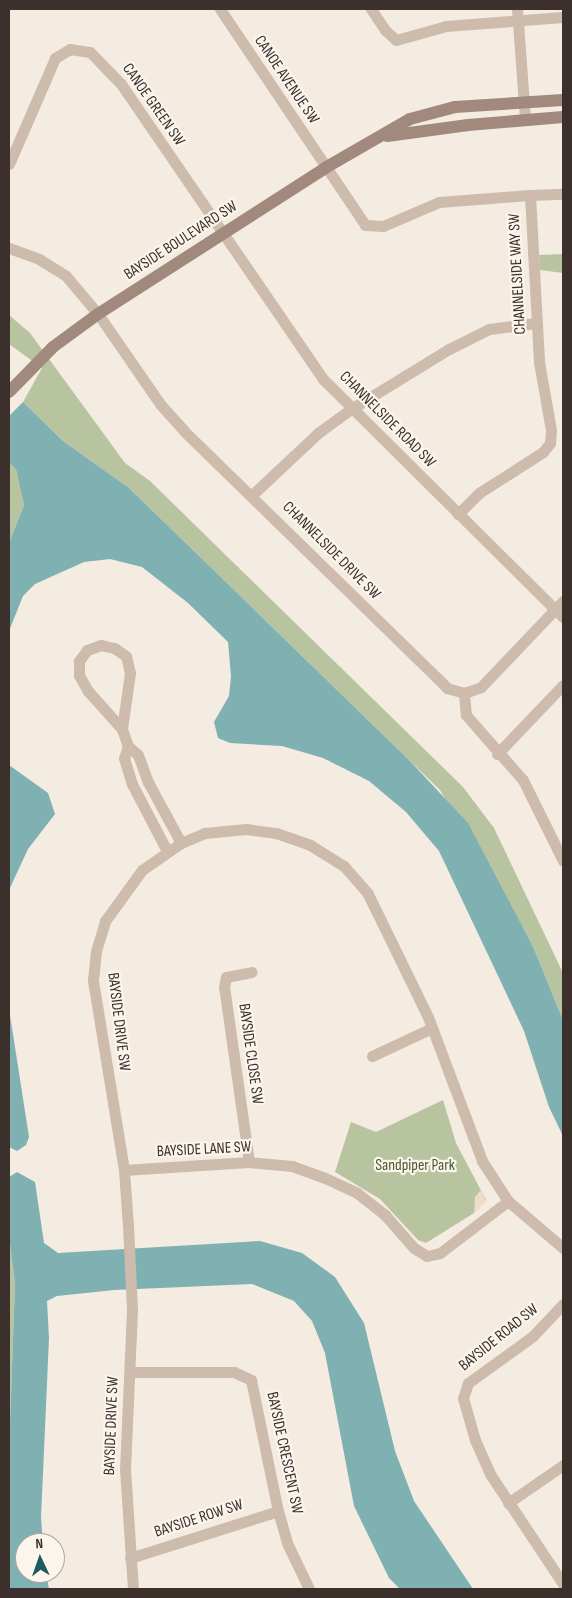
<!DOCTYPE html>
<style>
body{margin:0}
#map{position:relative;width:572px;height:1598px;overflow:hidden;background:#f4ebe1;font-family:"Sofia Sans Condensed",sans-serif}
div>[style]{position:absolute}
.green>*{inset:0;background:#b8c4a0}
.plaza>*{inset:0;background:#ecdcc8}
.water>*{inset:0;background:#7fb0b2}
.street>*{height:11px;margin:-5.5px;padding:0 5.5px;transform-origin:5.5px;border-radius:5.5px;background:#cdbbac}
.secondary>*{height:12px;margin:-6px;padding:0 6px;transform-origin:6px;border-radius:6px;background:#a18a7d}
span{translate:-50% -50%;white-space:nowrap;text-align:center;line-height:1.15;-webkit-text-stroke:4.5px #fbf5ee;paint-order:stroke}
.street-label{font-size:16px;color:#3b302b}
.park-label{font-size:16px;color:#4a5a2e}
.frame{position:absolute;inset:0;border:10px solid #3b302b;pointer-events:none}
.north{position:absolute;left:15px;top:1533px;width:50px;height:50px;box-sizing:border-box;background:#fbf5ee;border:1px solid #aea6a0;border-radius:50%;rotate:357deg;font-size:14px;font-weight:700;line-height:20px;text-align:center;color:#3b302b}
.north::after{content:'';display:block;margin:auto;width:18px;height:22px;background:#1f5a5e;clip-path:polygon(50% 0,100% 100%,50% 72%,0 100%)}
</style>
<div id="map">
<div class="green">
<i style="clip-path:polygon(563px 254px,563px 273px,540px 270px,539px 255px)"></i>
<i style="clip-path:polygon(9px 315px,30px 333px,125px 463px,150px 481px,463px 787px,494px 828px,563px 973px,563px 1020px,534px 949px,440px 790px,129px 488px,63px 441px,23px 402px,42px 368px,9px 344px)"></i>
<i style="clip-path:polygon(9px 462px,16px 468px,24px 505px,9px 543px)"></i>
<i style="clip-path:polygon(443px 1100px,456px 1143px,486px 1200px,474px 1213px,426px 1243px,418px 1240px,380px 1199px,335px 1172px,351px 1122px,376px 1132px)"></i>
<i style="clip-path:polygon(9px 1236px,15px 1283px,9px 1451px)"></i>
</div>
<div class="plaza">
<i style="clip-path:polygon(481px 1190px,486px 1202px,474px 1213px,475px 1197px)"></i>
</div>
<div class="water">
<i style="clip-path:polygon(23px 402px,63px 441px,129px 488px,409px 760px,468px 823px,534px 949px,563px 1020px,563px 1136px,549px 1107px,524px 1031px,439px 851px,406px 812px,369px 781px,323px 758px,282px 746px,230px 743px,218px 738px,214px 722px,229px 696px,231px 676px,228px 642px,188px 603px,142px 567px,110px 559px,84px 562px,35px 584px,23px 596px,9px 631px,9px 543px,24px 505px,16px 469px,9px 462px,9px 416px)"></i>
<i style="clip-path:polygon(9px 765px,48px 793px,55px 814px,28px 849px,9px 890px)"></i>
<i style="clip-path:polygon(9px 1009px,29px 1137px,26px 1145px,17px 1151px,9px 1147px)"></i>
<i style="clip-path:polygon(17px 1172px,35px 1182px,44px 1243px,58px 1253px,260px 1241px,302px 1253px,335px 1277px,364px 1323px,395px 1451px,414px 1501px,473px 1589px,400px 1589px,389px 1578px,354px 1506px,325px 1353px,312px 1321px,294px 1301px,252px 1284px,114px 1290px,57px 1296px,47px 1301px,49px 1338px,41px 1518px,43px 1543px,25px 1543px,25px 1573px,46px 1573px,49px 1589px,9px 1589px,9px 1451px,15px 1283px,9px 1236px,9px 1177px)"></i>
</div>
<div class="street">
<i style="left:220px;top:9px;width:260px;rotate:56.1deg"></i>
<i style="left:365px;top:225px;width:18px;rotate:3deg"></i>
<i style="left:383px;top:226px;width:61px;rotate:-23.2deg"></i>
<i style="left:439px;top:202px;width:91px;rotate:-4.4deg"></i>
<i style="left:530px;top:195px;width:167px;rotate:86.9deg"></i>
<i style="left:539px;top:362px;width:69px;rotate:80deg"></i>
<i style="left:551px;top:430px;width:13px;rotate:94deg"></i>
<i style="left:550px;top:443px;width:11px;rotate:128deg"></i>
<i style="left:543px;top:452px;width:76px;rotate:147.4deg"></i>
<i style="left:479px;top:493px;width:30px;rotate:135deg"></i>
<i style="left:371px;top:9px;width:25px;rotate:56deg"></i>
<i style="left:385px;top:30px;width:15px;rotate:42deg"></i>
<i style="left:396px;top:40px;width:52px;rotate:-15.6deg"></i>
<i style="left:446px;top:26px;width:117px;rotate:-4.4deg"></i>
<i style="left:517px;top:9px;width:110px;rotate:85.8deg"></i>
<i style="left:9px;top:164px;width:116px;rotate:-66.5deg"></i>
<i style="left:55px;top:58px;width:17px;rotate:-31deg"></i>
<i style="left:70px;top:49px;width:20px;rotate:9deg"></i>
<i style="left:90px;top:52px;width:45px;rotate:45.9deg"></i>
<i style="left:121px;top:84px;width:358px;rotate:55.6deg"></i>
<i style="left:323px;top:379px;width:338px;rotate:44.8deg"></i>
<i style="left:530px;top:195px;width:33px;rotate:-2deg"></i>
<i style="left:9px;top:248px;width:32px;rotate:20deg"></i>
<i style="left:39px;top:259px;width:32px;rotate:32deg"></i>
<i style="left:66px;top:276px;width:50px;rotate:49.9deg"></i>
<i style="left:98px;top:314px;width:109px;rotate:55.4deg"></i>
<i style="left:160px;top:404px;width:36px;rotate:48deg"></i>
<i style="left:184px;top:431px;width:368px;rotate:44.3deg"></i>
<i style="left:447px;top:688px;width:18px;rotate:16deg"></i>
<i style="left:464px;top:693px;width:18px;rotate:-19deg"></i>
<i style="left:481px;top:687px;width:119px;rotate:-46.4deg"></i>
<i style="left:251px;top:496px;width:92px;rotate:-43.2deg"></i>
<i style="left:318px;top:433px;width:41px;rotate:-36deg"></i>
<i style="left:351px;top:409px;width:115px;rotate:-31.5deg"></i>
<i style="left:449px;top:349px;width:45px;rotate:-26.6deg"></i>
<i style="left:489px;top:329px;width:47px;rotate:-7.3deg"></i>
<i style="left:464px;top:693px;width:22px;rotate:85deg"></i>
<i style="left:466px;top:715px;width:86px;rotate:48.8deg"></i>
<i style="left:523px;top:780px;width:90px;rotate:63.7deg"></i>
<i style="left:122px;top:729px;width:57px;rotate:-81.9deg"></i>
<i style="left:130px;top:673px;width:17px;rotate:-103deg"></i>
<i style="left:126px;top:656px;width:14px;rotate:-146deg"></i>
<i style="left:114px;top:648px;width:13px;rotate:-167deg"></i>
<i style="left:101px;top:645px;width:15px;rotate:160deg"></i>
<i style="left:87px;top:650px;width:14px;rotate:126deg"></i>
<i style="left:79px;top:661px;width:14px;rotate:90deg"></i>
<i style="left:79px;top:675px;width:18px;rotate:61deg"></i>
<i style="left:88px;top:691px;width:51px;rotate:48.2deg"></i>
<i style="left:122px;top:729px;width:18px;rotate:71deg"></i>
<i style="left:128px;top:746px;width:13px;rotate:42deg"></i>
<i style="left:138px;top:755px;width:29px;rotate:70deg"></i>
<i style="left:148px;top:782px;width:69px;rotate:61.6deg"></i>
<i style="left:128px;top:746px;width:13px;rotate:108deg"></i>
<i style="left:124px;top:758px;width:27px;rotate:73deg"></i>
<i style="left:132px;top:784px;width:76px;rotate:62.4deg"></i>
<i style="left:497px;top:754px;width:95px;rotate:-46.3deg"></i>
<i style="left:372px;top:1056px;width:66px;rotate:-25deg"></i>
<i style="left:249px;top:1162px;width:177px;rotate:-98.1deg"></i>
<i style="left:224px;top:987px;width:10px;rotate:-79deg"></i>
<i style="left:226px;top:977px;width:26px;rotate:-11deg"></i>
<i style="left:124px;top:1170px;width:125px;rotate:-3.7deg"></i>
<i style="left:249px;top:1162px;width:43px;rotate:5.3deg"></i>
<i style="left:292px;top:1166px;width:33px;rotate:20deg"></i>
<i style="left:323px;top:1177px;width:38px;rotate:25deg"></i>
<i style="left:357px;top:1193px;width:36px;rotate:38deg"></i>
<i style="left:385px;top:1215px;width:44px;rotate:48.7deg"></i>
<i style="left:414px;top:1248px;width:15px;rotate:32deg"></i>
<i style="left:427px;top:1256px;width:13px;rotate:-13deg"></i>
<i style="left:440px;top:1253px;width:86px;rotate:-37.4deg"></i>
<i style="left:563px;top:1304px;width:44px;rotate:133.2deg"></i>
<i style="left:533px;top:1336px;width:80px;rotate:144.1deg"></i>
<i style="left:468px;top:1383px;width:16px;rotate:108deg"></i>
<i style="left:463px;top:1398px;width:44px;rotate:74.1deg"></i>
<i style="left:475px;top:1440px;width:37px;rotate:66deg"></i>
<i style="left:490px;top:1474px;width:132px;rotate:56.4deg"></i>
<i style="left:131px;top:1372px;width:103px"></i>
<i style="left:234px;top:1372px;width:19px;rotate:25deg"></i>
<i style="left:251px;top:1380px;width:134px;rotate:78.4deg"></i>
<i style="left:278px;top:1511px;width:33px;rotate:74deg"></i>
<i style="left:287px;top:1543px;width:51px;rotate:64.4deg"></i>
<i style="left:508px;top:1503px;width:67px;rotate:-34.6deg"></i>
<i style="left:130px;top:1558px;width:155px;rotate:-17.6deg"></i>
<i style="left:133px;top:1589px;width:119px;rotate:-93.8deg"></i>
<i style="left:125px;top:1470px;width:160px;rotate:-87.5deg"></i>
<i style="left:132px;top:1310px;width:84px;rotate:-92.7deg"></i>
<i style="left:128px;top:1226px;width:56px;rotate:-94.1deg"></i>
<i style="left:124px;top:1170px;width:193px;rotate:-99.3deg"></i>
<i style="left:93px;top:980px;width:29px;rotate:-84deg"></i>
<i style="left:96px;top:951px;width:31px;rotate:-73deg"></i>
<i style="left:105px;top:921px;width:63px;rotate:-54deg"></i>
<i style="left:142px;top:870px;width:47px;rotate:-34.7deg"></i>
<i style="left:181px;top:843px;width:26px;rotate:-23deg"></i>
<i style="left:205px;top:833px;width:41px;rotate:-5.6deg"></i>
<i style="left:246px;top:829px;width:30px;rotate:8deg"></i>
<i style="left:276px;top:833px;width:36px;rotate:19deg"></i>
<i style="left:310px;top:845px;width:40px;rotate:32deg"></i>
<i style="left:344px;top:866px;width:37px;rotate:49deg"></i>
<i style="left:368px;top:894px;width:137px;rotate:64deg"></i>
<i style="left:428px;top:1017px;width:154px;rotate:69.4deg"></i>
<i style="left:482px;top:1161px;width:48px;rotate:57deg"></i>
<i style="left:508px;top:1201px;width:72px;rotate:40.5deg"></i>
</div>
<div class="secondary">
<i style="left:387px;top:136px;width:82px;rotate:-7.7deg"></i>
<i style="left:468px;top:125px;width:95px;rotate:-4.8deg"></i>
<i style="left:9px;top:392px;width:63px;rotate:-45.6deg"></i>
<i style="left:53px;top:347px;width:56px;rotate:-36.3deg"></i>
<i style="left:98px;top:314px;width:270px;rotate:-32.7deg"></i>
<i style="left:325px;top:168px;width:98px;rotate:-30deg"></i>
<i style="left:410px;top:119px;width:47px;rotate:-14.9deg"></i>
<i style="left:455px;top:107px;width:108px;rotate:-3.7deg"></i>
</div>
<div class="street-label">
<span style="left:286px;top:80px;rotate:56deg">CANOE AVENUE SW</span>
<span style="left:153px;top:105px;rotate:55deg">CANOE GREEN SW</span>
<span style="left:181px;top:241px;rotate:-33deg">BAYSIDE BOULEVARD SW</span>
<span style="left:518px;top:274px;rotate:-93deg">CHANNELSIDE WAY SW</span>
<span style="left:387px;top:420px;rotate:45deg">CHANNELSIDE ROAD SW</span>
<span style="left:331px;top:551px;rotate:45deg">CHANNELSIDE DRIVE SW</span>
<span style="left:118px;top:1022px;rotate:83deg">BAYSIDE DRIVE SW</span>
<span style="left:250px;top:1054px;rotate:82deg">BAYSIDE CLOSE SW</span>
<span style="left:204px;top:1150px;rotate:-3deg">BAYSIDE LANE SW</span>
<span style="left:499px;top:1338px;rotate:-39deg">BAYSIDE ROAD SW</span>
<span style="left:112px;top:1426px;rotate:-88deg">BAYSIDE DRIVE SW</span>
<span style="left:284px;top:1453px;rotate:78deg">BAYSIDE CRESCENT SW</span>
<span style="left:199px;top:1519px;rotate:-18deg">BAYSIDE ROW SW</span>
</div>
<div class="park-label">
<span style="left:415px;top:1166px">Sandpiper Park</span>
</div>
<div class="frame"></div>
<div class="north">N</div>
</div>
